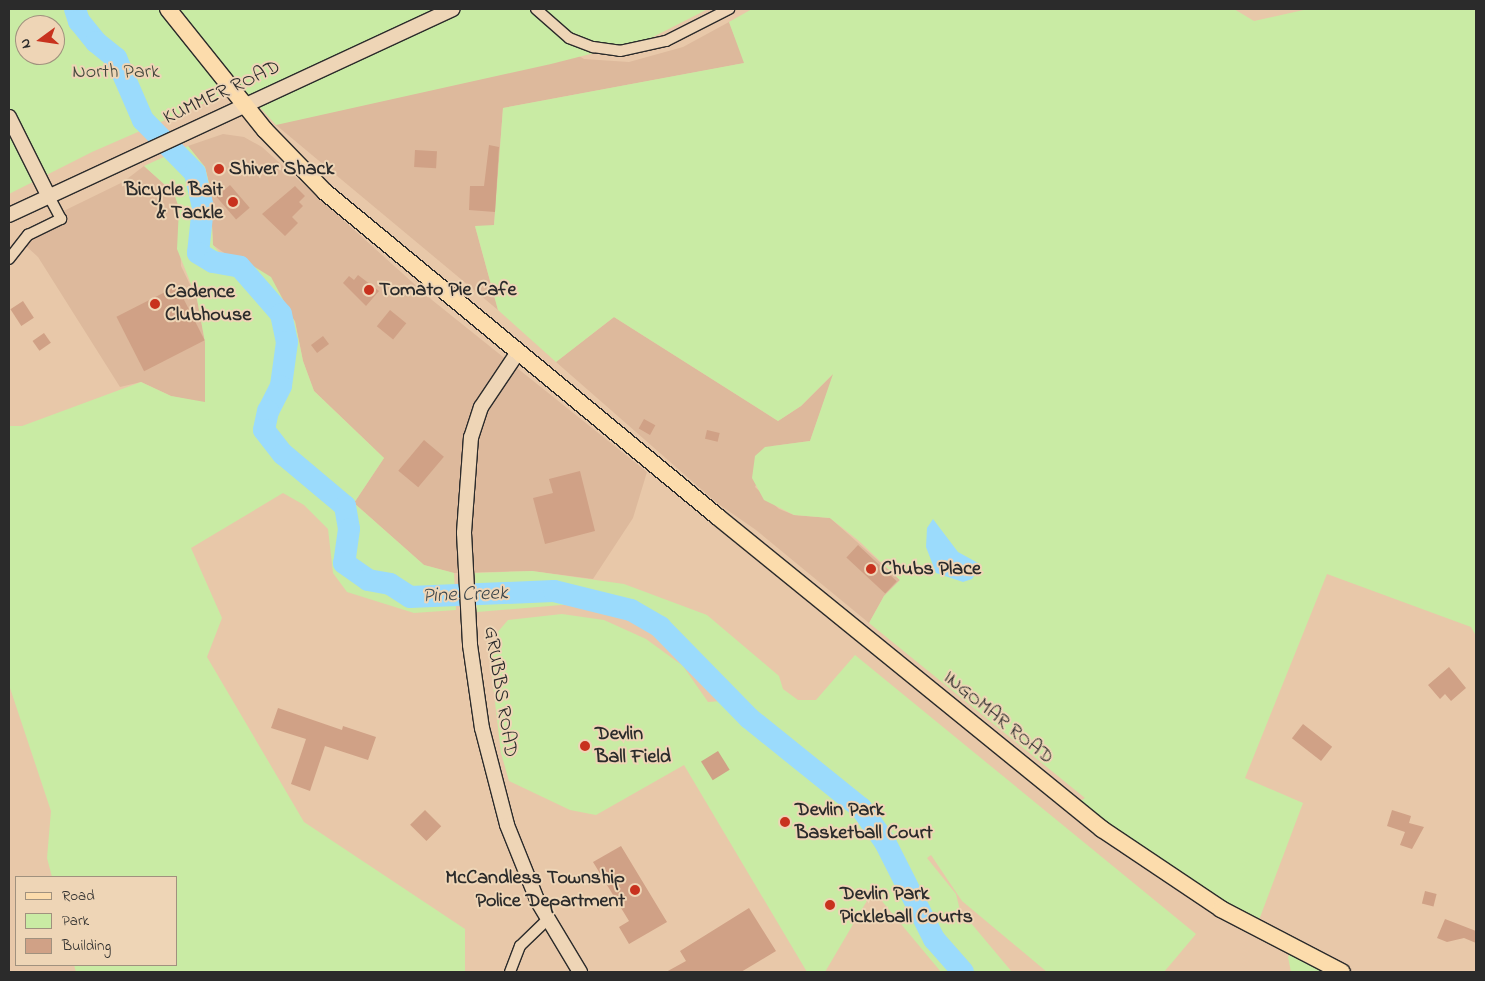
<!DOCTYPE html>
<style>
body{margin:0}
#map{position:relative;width:1485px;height:981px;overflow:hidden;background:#e8c8a9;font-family:"Indie Flower",sans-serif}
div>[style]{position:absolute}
.built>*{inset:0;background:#ddb99c}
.green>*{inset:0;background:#c9eba4}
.water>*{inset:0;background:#9bdbfc}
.river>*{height:22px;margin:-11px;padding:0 11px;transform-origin:11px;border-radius:11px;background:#9bdbfc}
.building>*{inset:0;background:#d0a186;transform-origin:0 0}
.roads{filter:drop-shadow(1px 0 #2b2b2b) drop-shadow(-1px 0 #2b2b2b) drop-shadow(0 1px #2b2b2b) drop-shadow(0 -1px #2b2b2b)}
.street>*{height:10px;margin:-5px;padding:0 5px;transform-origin:5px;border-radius:5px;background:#eed5b6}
.secondary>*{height:14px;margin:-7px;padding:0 7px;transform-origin:7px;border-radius:7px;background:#eed5b6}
.primary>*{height:16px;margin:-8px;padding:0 8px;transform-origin:8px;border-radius:8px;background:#fcdcac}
.dots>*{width:14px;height:14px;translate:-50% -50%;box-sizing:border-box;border:2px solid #eed5b6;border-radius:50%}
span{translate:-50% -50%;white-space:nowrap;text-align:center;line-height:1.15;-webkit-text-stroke:4px #eed5b6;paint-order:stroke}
.park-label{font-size:20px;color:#43483d}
.street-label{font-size:20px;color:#2b2b2b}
.poi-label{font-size:20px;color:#2b2b2b;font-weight:700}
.left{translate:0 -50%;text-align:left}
.right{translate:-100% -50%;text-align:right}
.water-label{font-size:21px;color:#3c454a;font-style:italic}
.frame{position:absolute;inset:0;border:10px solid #2b2b2b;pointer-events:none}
.legend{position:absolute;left:15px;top:876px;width:162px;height:90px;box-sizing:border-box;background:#eed5b6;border:1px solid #a0917e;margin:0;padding:6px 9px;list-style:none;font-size:15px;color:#2b2b2b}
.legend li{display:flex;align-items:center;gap:10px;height:25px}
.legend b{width:25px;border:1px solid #a0917e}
.north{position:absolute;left:15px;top:15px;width:50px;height:50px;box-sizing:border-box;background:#eed5b6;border:1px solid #a0917e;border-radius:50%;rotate:256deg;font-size:14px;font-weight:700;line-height:20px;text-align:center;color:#2b2b2b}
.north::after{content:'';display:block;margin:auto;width:18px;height:22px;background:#c8321e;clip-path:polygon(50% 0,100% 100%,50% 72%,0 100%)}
</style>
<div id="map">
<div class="built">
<i style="clip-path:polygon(729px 22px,745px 63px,503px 108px,494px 226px,475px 226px,498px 310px,276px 125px,277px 115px,544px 35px,584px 59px,629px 62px,683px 47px)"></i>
<i style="clip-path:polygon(223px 134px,244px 137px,262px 147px,432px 300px,647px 472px,633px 518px,593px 579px,532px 571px,454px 573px,424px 565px,354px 503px,384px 458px,314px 391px,303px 361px,295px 321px,230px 257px,213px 245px,210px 187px,205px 167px,188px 146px)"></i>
<i style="clip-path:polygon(144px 166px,174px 193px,179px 208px,181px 266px,197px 299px,205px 342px,205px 403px,171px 396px,141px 382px,120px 387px,38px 257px,25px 245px,46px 230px,41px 222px,123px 182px)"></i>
<i style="clip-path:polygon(614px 317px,778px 421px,801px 406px,834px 373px,810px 441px,773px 446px,755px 487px,779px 509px,794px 515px,830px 518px,900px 580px,884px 596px,869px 623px,756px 530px,717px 503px,556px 362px)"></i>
</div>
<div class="green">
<i style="clip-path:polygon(evenodd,9px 9px,708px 9px,649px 39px,551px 64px,276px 125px,241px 87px,92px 152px,9px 194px,9px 9px,25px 25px,55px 25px,55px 55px,25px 55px,25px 25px)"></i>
<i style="clip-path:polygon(752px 9px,1234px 9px,1254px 21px,1308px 9px,1476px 9px,1476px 636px,1471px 627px,1327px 574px,1245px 778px,1303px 803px,1256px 928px,1072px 806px,1085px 798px,869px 623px,884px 596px,900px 580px,859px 541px,830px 518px,794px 515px,764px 500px,752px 478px,755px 456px,765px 447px,810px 441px,833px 374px,801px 406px,778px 421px,614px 317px,556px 362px,498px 310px,475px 226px,494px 225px,503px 108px,744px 63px,729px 22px)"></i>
<i style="clip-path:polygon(188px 146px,205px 167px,210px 187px,213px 245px,219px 252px,247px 262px,271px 277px,295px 322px,303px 361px,314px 391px,384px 458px,354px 503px,424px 565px,454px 573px,456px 610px,414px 613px,347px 592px,333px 573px,328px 529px,304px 505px,283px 493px,191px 548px,222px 618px,207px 657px,304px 822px,465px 929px,465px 972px,76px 972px,74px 965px,176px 965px,176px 877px,52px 877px,47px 858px,51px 811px,9px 685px,9px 426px,22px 426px,141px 382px,171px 396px,205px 402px,205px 342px,197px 299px,177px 249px,179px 208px,174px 193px,144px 166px)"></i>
<i style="clip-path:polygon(532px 571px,624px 584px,707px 615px,779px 676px,783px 689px,798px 700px,816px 700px,855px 655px,1196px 934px,1164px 972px,1047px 972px,962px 901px,931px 855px,927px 858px,956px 894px,960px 910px,1012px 972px,941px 972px,876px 894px,868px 899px,825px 972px,807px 972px,684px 765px,596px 815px,570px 810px,509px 781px,501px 753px,491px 668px,496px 634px,508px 620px,562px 614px,604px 620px,646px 639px,683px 666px,708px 702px,721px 701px,679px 644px,634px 613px,585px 603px,477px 612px,475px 573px)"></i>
<i style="clip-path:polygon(1293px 948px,1342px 972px,1291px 972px,1288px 957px)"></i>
</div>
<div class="water">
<i style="clip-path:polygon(933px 519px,958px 552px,978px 563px,980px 567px,972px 579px,963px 582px,936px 573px,926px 547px,927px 528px)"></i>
</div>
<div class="river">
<i style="left:75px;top:9px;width:13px;rotate:72deg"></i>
<i style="left:79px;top:21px;width:27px;rotate:51deg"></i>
<i style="left:96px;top:42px;width:26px;rotate:39deg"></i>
<i style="left:116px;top:58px;width:68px;rotate:66.5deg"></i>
<i style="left:143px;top:120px;width:74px;rotate:45.5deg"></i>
<i style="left:195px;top:173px;width:35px;rotate:77deg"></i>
<i style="left:203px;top:207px;width:46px;rotate:96.2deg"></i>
<i style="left:198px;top:253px;width:17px;rotate:31deg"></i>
<i style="left:213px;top:262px;width:27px;rotate:10deg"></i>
<i style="left:240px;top:267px;width:62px;rotate:48.9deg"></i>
<i style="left:281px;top:314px;width:29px;rotate:78deg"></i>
<i style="left:287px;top:342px;width:44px;rotate:97.8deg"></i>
<i style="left:281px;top:386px;width:28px;rotate:117deg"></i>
<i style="left:268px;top:411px;width:19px;rotate:102deg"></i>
<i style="left:264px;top:430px;width:31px;rotate:52deg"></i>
<i style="left:283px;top:454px;width:81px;rotate:40deg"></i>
<i style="left:345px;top:506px;width:23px;rotate:80deg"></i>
<i style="left:349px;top:529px;width:34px;rotate:98deg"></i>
<i style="left:344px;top:563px;width:29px;rotate:35deg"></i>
<i style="left:368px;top:580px;width:22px;rotate:10deg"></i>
<i style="left:390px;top:584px;width:24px;rotate:33deg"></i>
<i style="left:410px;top:597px;width:144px;rotate:-2.4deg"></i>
<i style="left:554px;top:591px;width:79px;rotate:13.9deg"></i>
<i style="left:631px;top:610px;width:34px;rotate:30deg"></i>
<i style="left:660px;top:627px;width:127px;rotate:45.6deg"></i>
<i style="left:749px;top:718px;width:144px;rotate:38.8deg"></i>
<i style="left:861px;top:808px;width:42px;rotate:54.8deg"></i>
<i style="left:885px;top:842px;width:109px;rotate:63.2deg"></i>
<i style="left:934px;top:939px;width:44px;rotate:48.7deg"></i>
</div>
<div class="building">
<i style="clip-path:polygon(489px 145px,499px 147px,495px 212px,469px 210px,470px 186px,484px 186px)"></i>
<i style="left:415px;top:150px;width:22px;height:17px;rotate:3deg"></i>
<i style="left:230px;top:185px;width:30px;height:18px;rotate:49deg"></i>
<i style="clip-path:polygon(295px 186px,305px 196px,299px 202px,303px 206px,292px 217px,298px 223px,285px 236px,262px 214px)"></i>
<i style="clip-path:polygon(358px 275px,379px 291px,366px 306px,343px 283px,349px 276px,354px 280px)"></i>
<i style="left:177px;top:286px;width:61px;height:68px;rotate:63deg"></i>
<i style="left:23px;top:301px;width:20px;height:15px;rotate:57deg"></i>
<i style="left:390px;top:310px;width:21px;height:21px;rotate:39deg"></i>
<i style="left:44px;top:333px;width:12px;height:14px;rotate:55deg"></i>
<i style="left:323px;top:336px;width:10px;height:15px;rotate:53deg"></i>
<i style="left:644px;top:419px;width:13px;height:11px;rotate:29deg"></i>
<i style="left:707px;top:430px;width:13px;height:9px;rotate:13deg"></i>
<i style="left:424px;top:440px;width:26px;height:40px;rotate:40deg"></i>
<i style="clip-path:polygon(580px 471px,595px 531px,545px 544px,533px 498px,553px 493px,549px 479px)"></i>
<i style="left:858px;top:545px;width:53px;height:17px;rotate:43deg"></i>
<i style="clip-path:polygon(1449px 667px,1466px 688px,1451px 701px,1445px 694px,1440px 699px,1428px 685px)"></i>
<i style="clip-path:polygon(278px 708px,342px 730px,343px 726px,376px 737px,368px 760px,325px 746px,310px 791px,291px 784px,306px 739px,271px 728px)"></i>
<i style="left:1303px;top:724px;width:37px;height:18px;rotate:38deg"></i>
<i style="left:718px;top:751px;width:22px;height:20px;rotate:58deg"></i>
<i style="left:425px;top:810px;width:23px;height:21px;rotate:45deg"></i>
<i style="clip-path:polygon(1392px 810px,1411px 816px,1409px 823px,1424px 827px,1412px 849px,1400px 845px,1405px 832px,1387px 826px)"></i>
<i style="clip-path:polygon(621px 846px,667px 922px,629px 944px,619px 927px,629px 921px,593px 862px)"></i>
<i style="left:1425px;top:891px;width:12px;height:13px;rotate:14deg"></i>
<i style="clip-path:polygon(749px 908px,776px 951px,741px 972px,666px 972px,686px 961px,680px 951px)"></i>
<i style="clip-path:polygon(1445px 919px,1476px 931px,1476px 943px,1464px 938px,1447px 942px,1437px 938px)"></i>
</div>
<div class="roads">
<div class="street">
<i style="left:536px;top:9px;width:44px;rotate:41.3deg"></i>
<i style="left:569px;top:38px;width:26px;rotate:21deg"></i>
<i style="left:593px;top:47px;width:27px;rotate:8deg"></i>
<i style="left:620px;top:51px;width:47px;rotate:-12.3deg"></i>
<i style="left:666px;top:41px;width:71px;rotate:-26.9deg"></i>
<i style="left:9px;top:259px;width:31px;rotate:-52deg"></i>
<i style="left:28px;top:235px;width:37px;rotate:-26deg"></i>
<i style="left:61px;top:219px;width:27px;rotate:-118deg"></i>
<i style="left:510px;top:972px;width:28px;rotate:-69deg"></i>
<i style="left:520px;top:946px;width:39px;rotate:-44deg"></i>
</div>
<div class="secondary">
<i style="left:9px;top:117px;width:87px;rotate:63.4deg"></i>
<i style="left:9px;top:215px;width:489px;rotate:-24.9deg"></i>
<i style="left:518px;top:352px;width:66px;rotate:123.9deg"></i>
<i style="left:481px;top:407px;width:32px;rotate:108deg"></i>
<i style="left:471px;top:437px;width:96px;rotate:94.2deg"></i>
<i style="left:464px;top:533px;width:112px;rotate:86.9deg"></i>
<i style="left:470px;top:645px;width:84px;rotate:81.8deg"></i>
<i style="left:482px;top:728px;width:100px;rotate:75.5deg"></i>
<i style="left:507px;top:825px;width:83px;rotate:68.1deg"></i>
<i style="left:538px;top:902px;width:82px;rotate:59deg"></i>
</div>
<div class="primary">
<i style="left:168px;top:9px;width:155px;rotate:51.3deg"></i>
<i style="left:265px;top:130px;width:86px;rotate:45.9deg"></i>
<i style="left:325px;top:192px;width:510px;rotate:39.59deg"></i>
<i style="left:718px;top:517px;width:495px;rotate:39.1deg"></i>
<i style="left:1102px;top:829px;width:143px;rotate:33.9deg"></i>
<i style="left:1221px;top:909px;width:136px;rotate:27.5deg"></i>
</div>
</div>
<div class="dots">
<i style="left:219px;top:169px;background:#c8321e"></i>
<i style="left:233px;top:202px;background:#c8321e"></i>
<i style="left:369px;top:290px;background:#c8321e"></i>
<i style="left:155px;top:304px;background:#c8321e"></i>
<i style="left:871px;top:569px;background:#c8321e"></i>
<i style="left:585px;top:746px;background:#c8321e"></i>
<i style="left:785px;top:822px;background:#c8321e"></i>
<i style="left:635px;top:890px;background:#c8321e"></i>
<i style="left:830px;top:905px;background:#c8321e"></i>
</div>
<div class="park-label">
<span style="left:116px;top:72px">North Park</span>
</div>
<div class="street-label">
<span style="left:222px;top:93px;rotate:-25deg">KUMMER ROAD</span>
<span style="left:500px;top:692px;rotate:81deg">GRUBBS ROAD</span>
<span style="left:998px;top:718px;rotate:39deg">INGOMAR ROAD</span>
</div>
<div class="poi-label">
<span class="left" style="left:229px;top:169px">Shiver Shack</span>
<span class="right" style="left:223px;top:202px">Bicycle Bait<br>&amp; Tackle</span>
<span class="left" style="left:379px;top:290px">Tomato Pie Cafe</span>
<span class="left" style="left:165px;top:304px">Cadence<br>Clubhouse</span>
<span class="left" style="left:881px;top:569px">Chubs Place</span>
<span class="left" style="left:595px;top:746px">Devlin<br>Ball Field</span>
<span class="left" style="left:795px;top:822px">Devlin Park<br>Basketball Court</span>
<span class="right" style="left:625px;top:890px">McCandless Township<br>Police Department</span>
<span class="left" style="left:840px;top:906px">Devlin Park<br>Pickleball Courts</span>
</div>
<div class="water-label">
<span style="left:465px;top:595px;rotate:-2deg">Pine Creek</span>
</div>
<div class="frame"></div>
<ul class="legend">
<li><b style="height:6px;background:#fcdcac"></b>Road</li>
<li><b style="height:14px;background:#c9eba4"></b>Park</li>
<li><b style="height:14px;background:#d0a186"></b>Building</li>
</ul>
<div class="north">N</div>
</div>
